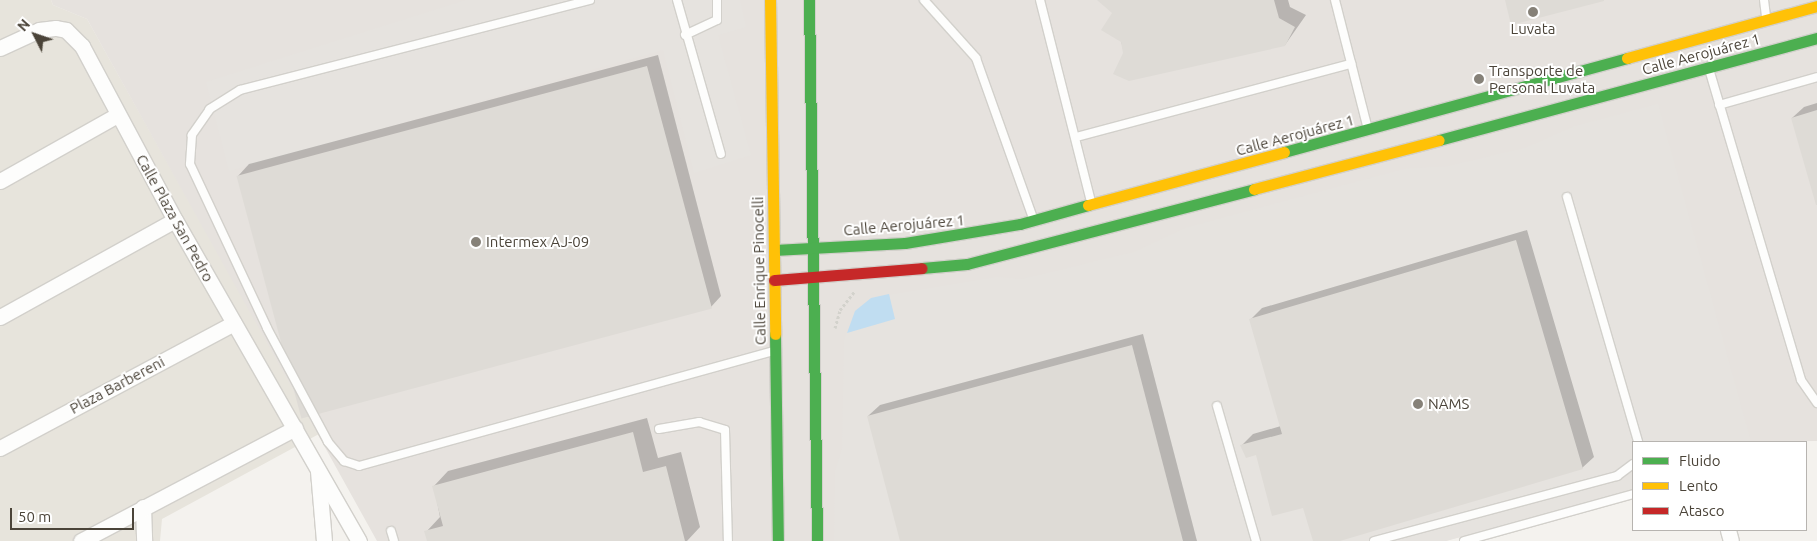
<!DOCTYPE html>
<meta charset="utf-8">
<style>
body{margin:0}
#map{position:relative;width:1817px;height:541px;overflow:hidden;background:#f4f2ee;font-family:Ubuntu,sans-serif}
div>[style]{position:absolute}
.residential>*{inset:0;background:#e7e4dc}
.industrial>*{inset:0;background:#e6e2de}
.parking>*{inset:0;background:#e6e3df}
.water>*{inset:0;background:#c0ddf1}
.shadow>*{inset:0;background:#0003}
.building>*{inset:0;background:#dedbd6;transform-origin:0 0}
.path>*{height:3px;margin-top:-1.5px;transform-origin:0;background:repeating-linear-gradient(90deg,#d3d2cc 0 2.5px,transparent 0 5px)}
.roads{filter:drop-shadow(1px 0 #d2d0cb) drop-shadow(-1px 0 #d2d0cb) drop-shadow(0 1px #d2d0cb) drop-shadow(0 -1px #d2d0cb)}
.lane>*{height:8px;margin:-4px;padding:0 4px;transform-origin:4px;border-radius:4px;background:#fdfdfc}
.street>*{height:15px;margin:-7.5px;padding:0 7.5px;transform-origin:7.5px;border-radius:7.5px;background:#fdfdfc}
.fast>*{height:11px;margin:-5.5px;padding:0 5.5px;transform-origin:5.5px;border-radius:5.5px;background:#4caf50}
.slow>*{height:11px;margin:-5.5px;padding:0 5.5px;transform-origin:5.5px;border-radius:5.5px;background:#ffc107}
.jam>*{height:11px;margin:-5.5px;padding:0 5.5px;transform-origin:5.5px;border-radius:5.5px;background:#c62828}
.dots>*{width:14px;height:14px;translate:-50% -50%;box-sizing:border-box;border:2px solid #fff;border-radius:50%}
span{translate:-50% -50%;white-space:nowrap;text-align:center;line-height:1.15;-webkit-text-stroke:4px #fff;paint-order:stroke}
.poi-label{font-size:15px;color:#4b4439}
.left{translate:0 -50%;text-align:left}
.street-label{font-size:15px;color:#4b4439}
.legend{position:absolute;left:1632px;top:441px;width:175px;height:90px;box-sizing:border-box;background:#fff;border:1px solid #b7b4b0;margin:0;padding:6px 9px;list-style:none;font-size:15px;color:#4b4439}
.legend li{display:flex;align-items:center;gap:10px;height:25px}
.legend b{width:25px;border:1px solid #b7b4b0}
.north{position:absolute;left:10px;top:10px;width:50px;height:50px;-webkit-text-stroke:4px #fff;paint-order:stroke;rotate:311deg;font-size:14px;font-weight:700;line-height:20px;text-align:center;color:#4b4439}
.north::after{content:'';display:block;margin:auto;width:18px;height:22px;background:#4b4439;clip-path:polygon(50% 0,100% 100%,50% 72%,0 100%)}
.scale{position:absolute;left:10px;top:508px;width:124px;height:22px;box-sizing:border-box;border:2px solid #4b4439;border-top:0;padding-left:6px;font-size:15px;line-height:18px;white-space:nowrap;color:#4b4439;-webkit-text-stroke:4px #fff;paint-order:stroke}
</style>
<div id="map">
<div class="residential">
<i style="clip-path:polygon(0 0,51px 0,53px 5px,87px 19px,319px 434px,162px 519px,160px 541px,0 541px)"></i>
</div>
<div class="industrial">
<i style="clip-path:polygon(51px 0,1817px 0,1817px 441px,1633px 442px,1633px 490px,1446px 541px,377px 541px,87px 19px,53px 5px)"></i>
</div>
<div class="parking">
<i style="clip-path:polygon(466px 0,740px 0,746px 27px,718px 35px,751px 155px,694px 173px,663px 50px,229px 171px,206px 82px)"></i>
<i style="clip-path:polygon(1658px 104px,1751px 442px,1633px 442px,1633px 490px,1445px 541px,834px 541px,835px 471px,842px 449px,844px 340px,855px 311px,871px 298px,997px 277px,1022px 279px,1134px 252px,1185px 228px,1404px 169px,1448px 166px,1525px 148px,1575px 126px)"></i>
</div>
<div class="water">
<i style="clip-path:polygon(889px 294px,895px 319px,847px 333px,855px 311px,871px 298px)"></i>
</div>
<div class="shadow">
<i style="clip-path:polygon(1099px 0,1288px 0,1290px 7px,1306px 15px,1285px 45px,1124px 53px,1114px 12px)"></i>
<i style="clip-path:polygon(658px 55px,721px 296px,710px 308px,238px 176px,249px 164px)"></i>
<i style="clip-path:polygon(1817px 103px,1817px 202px,1792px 118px,1804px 107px)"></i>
<i style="clip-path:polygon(1527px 230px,1594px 457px,1582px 468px,1336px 541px,1315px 541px,1304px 506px,1257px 454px,1241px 446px,1253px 434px,1281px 426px,1250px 320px,1262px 308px)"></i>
<i style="clip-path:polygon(1143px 334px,1197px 541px,901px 541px,868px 416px,880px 405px)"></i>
<i style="clip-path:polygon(647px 418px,658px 458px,681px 452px,700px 527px,687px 541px,428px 541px,426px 532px,440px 517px,434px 486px,448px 471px)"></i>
</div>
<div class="building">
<i style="clip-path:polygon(1097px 0,1274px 0,1279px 18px,1295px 27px,1285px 46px,1129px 81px,1113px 74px,1123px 53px,1121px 42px,1101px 30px,1112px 13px)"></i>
<i style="clip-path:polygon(1505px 0,1604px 0,1604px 1px,1511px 25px)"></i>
<i style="left:647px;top:66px;width:251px;height:425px;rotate:75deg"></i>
<i style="clip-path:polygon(1817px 110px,1817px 205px,1816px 205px,1791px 118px)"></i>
<i style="clip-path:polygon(1516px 240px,1583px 469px,1340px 541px,1313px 541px,1303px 508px,1272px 516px,1256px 455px,1246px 458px,1240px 445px,1282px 434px,1249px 319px)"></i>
<i style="clip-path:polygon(1132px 345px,1183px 541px,900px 541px,867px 416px)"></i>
<i style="clip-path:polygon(633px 432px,643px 472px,666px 466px,685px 541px,427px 541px,424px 531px,443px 526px,432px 486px)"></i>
</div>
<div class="path">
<i style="left:835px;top:328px;width:19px;rotate:-74deg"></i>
<i style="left:840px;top:310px;width:23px;rotate:-52deg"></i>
</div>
<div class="roads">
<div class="lane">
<i style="left:590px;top:0;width:361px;rotate:165.6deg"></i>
<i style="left:240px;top:90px;width:36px;rotate:148deg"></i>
<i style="left:210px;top:109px;width:32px;rotate:125deg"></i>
<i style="left:192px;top:135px;width:29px;rotate:94deg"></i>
<i style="left:190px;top:164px;width:181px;rotate:64.8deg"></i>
<i style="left:267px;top:328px;width:129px;rotate:61.8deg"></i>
<i style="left:328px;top:442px;width:25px;rotate:50deg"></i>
<i style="left:344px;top:461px;width:16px;rotate:18deg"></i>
<i style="left:359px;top:466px;width:430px;rotate:-15.5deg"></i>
<i style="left:677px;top:0;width:160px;rotate:74.1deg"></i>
<i style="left:924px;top:0;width:78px;rotate:48.1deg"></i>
<i style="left:976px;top:58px;width:170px;rotate:70.4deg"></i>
<i style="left:1040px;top:0;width:207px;rotate:75.8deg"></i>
<i style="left:1335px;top:0;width:130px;rotate:75.7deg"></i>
<i style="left:1764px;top:0;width:17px;rotate:83deg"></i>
<i style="left:685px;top:35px;width:35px;rotate:-25deg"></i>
<i style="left:717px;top:20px;width:20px;rotate:-90deg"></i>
<i style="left:1709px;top:69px;width:324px;rotate:73.5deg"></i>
<i style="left:1801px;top:380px;width:28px;rotate:55deg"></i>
<i style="left:1719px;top:105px;width:102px;rotate:-15.9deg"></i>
<i style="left:1076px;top:137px;width:285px;rotate:-14.9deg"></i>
<i style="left:1567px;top:197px;width:255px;rotate:73.8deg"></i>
<i style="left:1217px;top:406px;width:141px;rotate:73.9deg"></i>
<i style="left:659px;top:429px;width:41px;rotate:-9.9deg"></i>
<i style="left:699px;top:422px;width:27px;rotate:17deg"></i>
<i style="left:725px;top:430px;width:111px;rotate:88.5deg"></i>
<i style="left:391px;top:531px;width:10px;rotate:73deg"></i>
<i style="left:1374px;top:541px;width:252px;rotate:-15deg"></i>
<i style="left:1617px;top:476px;width:20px;rotate:-37deg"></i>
<i style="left:1464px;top:541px;width:175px;rotate:-15.5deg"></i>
</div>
<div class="street">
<i style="left:0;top:48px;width:43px;rotate:-24.8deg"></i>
<i style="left:39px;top:30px;width:17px;rotate:-7deg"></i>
<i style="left:56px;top:28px;width:10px;rotate:11deg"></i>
<i style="left:66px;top:30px;width:23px;rotate:45deg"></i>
<i style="left:82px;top:46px;width:197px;rotate:61.9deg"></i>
<i style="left:175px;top:220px;width:370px;rotate:60.2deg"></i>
<i style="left:0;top:181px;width:134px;rotate:-29.4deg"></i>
<i style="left:0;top:317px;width:200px;rotate:-29deg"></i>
<i style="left:0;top:448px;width:265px;rotate:-28.1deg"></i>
<i style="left:318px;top:471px;width:70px;rotate:85.1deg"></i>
<i style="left:143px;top:507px;width:34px;rotate:88deg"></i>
<i style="left:1728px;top:530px;width:11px;rotate:75deg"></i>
<i style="left:81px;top:541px;width:242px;rotate:-27.8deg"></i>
</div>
<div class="fast">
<i style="left:809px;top:0;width:541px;rotate:89.15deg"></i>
<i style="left:1439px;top:140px;width:392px;rotate:-15.1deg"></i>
<i style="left:1284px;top:152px;width:356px;rotate:-15.3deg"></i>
<i style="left:774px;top:250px;width:131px;rotate:-3.1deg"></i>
<i style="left:905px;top:243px;width:117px;rotate:-9.4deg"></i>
<i style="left:1020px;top:224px;width:71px;rotate:-15.6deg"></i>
<i style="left:922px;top:268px;width:45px;rotate:-5.1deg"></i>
<i style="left:967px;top:264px;width:297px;rotate:-14.6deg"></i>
<i style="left:775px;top:334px;width:207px;rotate:89.2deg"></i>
</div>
<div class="slow">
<i style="left:770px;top:0;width:334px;rotate:89.1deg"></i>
<i style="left:1627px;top:58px;width:197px;rotate:-15.3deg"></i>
<i style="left:1254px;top:189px;width:191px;rotate:-14.8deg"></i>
<i style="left:1088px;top:205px;width:203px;rotate:-15.1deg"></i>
</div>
<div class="jam">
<i style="left:774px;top:280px;width:148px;rotate:-4.6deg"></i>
</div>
</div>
<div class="dots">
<i style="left:1533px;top:12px;background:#868178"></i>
<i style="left:1479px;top:79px;background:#868178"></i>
<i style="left:476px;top:242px;background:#868178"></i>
<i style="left:1418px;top:404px;background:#868178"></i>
</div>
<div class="poi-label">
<span style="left:1533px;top:29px">Luvata</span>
<span class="left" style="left:1489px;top:79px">Transporte de<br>Personal Luvata</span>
<span class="left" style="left:486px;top:242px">Intermex AJ-09</span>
<span class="left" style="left:1428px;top:404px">NAMS</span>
</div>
<div class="street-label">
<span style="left:1701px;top:54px;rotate:-15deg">Calle Aerojuárez 1</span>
<span style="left:1295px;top:135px;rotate:-15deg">Calle Aerojuárez 1</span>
<span style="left:175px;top:218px;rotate:61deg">Calle Plaza San Pedro</span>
<span style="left:904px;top:225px;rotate:-5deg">Calle Aerojuárez 1</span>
<span style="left:759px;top:271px;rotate:-91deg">Calle Enrique Pinocelli</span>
<span style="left:117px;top:385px;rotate:-28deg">Plaza Barbereni</span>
</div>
<ul class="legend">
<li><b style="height:6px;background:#4caf50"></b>Fluido</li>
<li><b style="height:6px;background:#ffc107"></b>Lento</li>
<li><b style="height:6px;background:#c62828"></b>Atasco</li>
</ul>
<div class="north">N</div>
<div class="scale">50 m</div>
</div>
